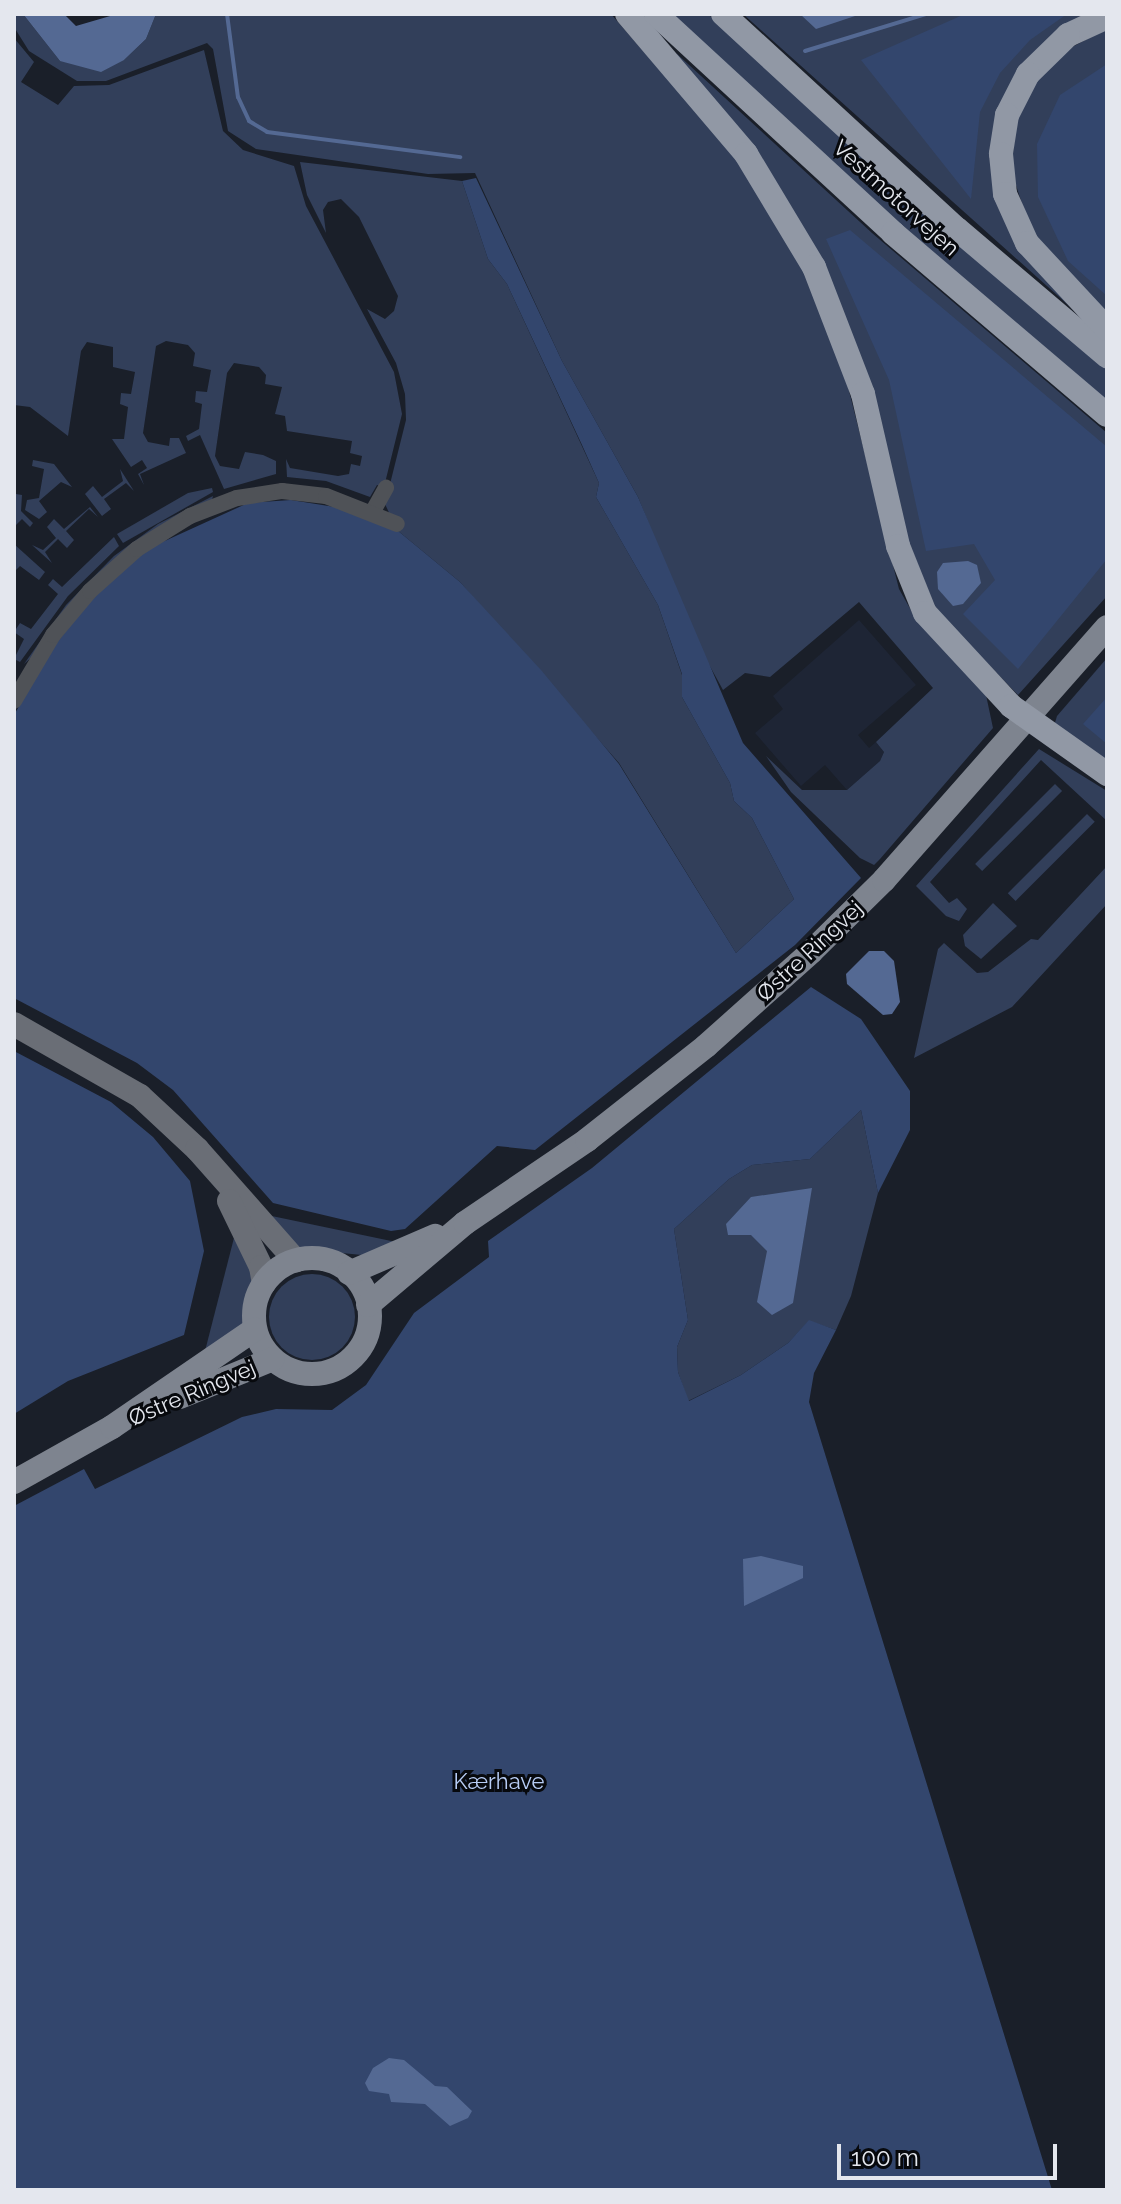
<!DOCTYPE html>
<meta charset="utf-8">
<style>
body{margin:0}
#map{position:relative;width:1121px;height:2204px;overflow:hidden;background:#1a1f29;font-family:Raleway,sans-serif}
div>[style]{position:absolute}
.built>*{inset:0;background:#1e2535}
.green>*{inset:0;background:#323f5a;transform-origin:0 0}
.round{border-radius:50%}
.forest>*{inset:0;background:#33466d}
.water>*{inset:0;background:#546993}
.stream>*{height:4px;margin:-2px;padding:0 2px;transform-origin:2px;border-radius:2px;background:#546993}
.street>*{height:16px;margin:-8px;padding:0 8px;transform-origin:8px;border-radius:8px;background:#4f5257}
.secondary>*{height:24px;margin:-12px;padding:0 12px;transform-origin:12px;border-radius:12px;background:#6a6e76}
.primary>*{height:24px;margin:-12px;padding:0 12px;transform-origin:12px;border-radius:12px;background:#7e848f}
.primary>.ring{margin:-12px;padding:0;box-sizing:content-box;background:none;border:24px solid #7e848f;border-radius:50%}
.highway>*{height:24px;margin:-12px;padding:0 12px;transform-origin:12px;border-radius:12px;background:#9198a5}
span{translate:-50% -50%;white-space:nowrap;text-align:center;line-height:1.15;-webkit-text-stroke:6px #07090d;paint-order:stroke}
.street-label{font-size:22px;color:#e4e7ee}
.park-label{font-size:22px;color:#b8cdf5}
.frame{position:absolute;inset:0;border:16px solid #e4e7ee;pointer-events:none}
.scale{position:absolute;left:837px;top:2144px;width:220px;height:36px;box-sizing:border-box;border:4px solid #e4e7ee;border-top:0;padding-left:10px;font-size:24px;line-height:28px;white-space:nowrap;color:#e4e7ee;-webkit-text-stroke:6px #07090d;paint-order:stroke}
</style>
<div id="map">
<div class="built">
<i style="clip-path:polygon(859px 620px,916px 685px,858px 735px,869px 748px,876px 742px,884px 752px,880px 761px,847px 790px,825px 765px,801px 786px,755px 733px,783px 709px,773px 696px)"></i>
</div>
<div class="green">
<i style="clip-path:polygon(14px 14px,23px 14px,60px 61px,124px 60px,146px 39px,156px 14px,611px 14px,732px 153px,800px 261px,845px 375px,899px 589px,916px 619px,986px 695px,993px 728px,880px 859px,874px 865px,860px 858px,791px 792px,766px 756px,802px 790px,847px 790px,880px 761px,884px 752px,876px 742px,933px 688px,859px 602px,770px 677px,745px 673px,723px 690px,695px 639px,638px 497px,562px 361px,475px 173px,428px 174px,256px 149px,228px 131px,213px 49px,207px 43px,106px 81px,77px 81px,29px 51px,14px 27px)"></i>
<i style="clip-path:polygon(670px 14px,708px 14px,979px 261px,1107px 368px,1107px 403px,891px 219px)"></i>
<i style="clip-path:polygon(743px 14px,1096px 14px,1044px 46px,994px 174px,1086px 321px)"></i>
<i style="clip-path:polygon(1107px 29px,1107px 316px,1031px 231px,1011px 170px,1017px 119px,1039px 76px,1070px 48px)"></i>
<i style="clip-path:polygon(14px 38px,34px 62px,21px 82px,58px 105px,74px 86px,109px 85px,204px 50px,223px 131px,243px 150px,294px 166px,306px 206px,394px 372px,402px 414px,384px 487px,377px 485px,370px 497px,326px 481px,287px 477px,286px 459px,290px 468px,338px 476px,349px 474px,351px 464px,360px 466px,362px 456px,350px 453px,352px 441px,287px 431px,285px 416px,275px 414px,282px 387px,265px 384px,266px 375px,259px 367px,234px 363px,227px 373px,215px 456px,220px 466px,239px 469px,245px 452px,263px 455px,276px 461px,276px 474px,224px 489px,200px 435px,188px 441px,186px 436px,199px 429px,202px 404px,195px 402px,196px 391px,207px 392px,211px 370px,193px 366px,195px 353px,188px 345px,166px 341px,156px 346px,143px 433px,148px 442px,169px 446px,170px 438px,179px 438px,186px 453px,140px 474px,144px 485px,138px 474px,147px 468px,142px 460px,131px 467px,112px 439px,124px 439px,128px 407px,120px 404px,121px 393px,131px 394px,135px 372px,113px 367px,113px 347px,87px 342px,81px 351px,68px 436px,30px 407px,14px 405px)"></i>
<i style="clip-path:polygon(676px 53px,872px 233px,1107px 433px,1107px 596px,1018px 695px,931px 605px,915px 573px,844px 315px)"></i>
<i style="clip-path:polygon(300px 162px,462px 181px,488px 259px,507px 284px,599px 483px,596px 497px,658px 605px,682px 675px,682px 697px,730px 783px,734px 801px,752px 818px,794px 899px,736px 953px,619px 763px,460px 582px,397px 530px,385px 504px,406px 420px,405px 394px,396px 363px,367px 309px,385px 319px,394px 311px,398px 296px,359px 217px,341px 199px,328px 202px,323px 210px,326px 233px,307px 195px)"></i>
<i style="clip-path:polygon(33px 460px,54px 464px,72px 487px,61px 482px,39px 501px,47px 512px,39px 519px,25px 510px,27px 500px,39px 498px,44px 469px,32px 466px)"></i>
<i style="clip-path:polygon(120px 469px,134px 491px,126px 483px,104px 499px,111px 509px,102px 516px,85px 494px,93px 486px,102px 497px,123px 481px)"></i>
<i style="clip-path:polygon(212px 488px,213px 492px,123px 543px,117px 534px,188px 493px)"></i>
<i style="clip-path:polygon(16px 494px,22px 495px,21px 511px,33px 523px,30px 527px,22px 519px,14px 527px)"></i>
<i style="clip-path:polygon(213px 496px,212px 500px,24px 664px,66px 605px,114px 556px,158px 524px)"></i>
<i style="clip-path:polygon(90px 507px,98px 517px,89px 509px,66px 531px,74px 540px,67px 548px,58px 539px,45px 552px,52px 563px,32px 545px,43px 550px,56px 538px,47px 527px,54px 519px,64px 529px)"></i>
<i style="clip-path:polygon(114px 537px,119px 546px,68px 596px,20px 662px,14px 659px,24px 639px,14px 632px,20px 623px,31px 629px,58px 594px,48px 585px,53px 579px,62px 587px)"></i>
<i style="clip-path:polygon(14px 544px,45px 572px,39px 580px,20px 566px,14px 572px)"></i>
<i style="clip-path:polygon(1107px 658px,1107px 766px,1054px 726px,1057px 716px)"></i>
<i style="clip-path:polygon(1039px 749px,1107px 791px,1107px 821px,1041px 760px,930px 882px,949px 903px,957px 898px,967px 909px,959px 921px,946px 916px,916px 886px)"></i>
<i style="left:1055px;top:784px;width:10px;height:113px;rotate:45deg"></i>
<i style="left:1087px;top:814px;width:11px;height:112px;rotate:45deg"></i>
<i style="clip-path:polygon(1107px 866px,1107px 904px,1012px 1007px,914px 1058px,938px 949px,944px 943px,977px 973px,988px 972px,1031px 939px,1038px 940px)"></i>
<i style="clip-path:polygon(993px 903px,1017px 926px,981px 959px,965px 946px,963px 935px)"></i>
<i style="clip-path:polygon(861px 1110px,878px 1193px,851px 1296px,836px 1330px,809px 1321px,788px 1343px,741px 1375px,688px 1401px,678px 1372px,677px 1347px,688px 1320px,674px 1229px,729px 1179px,752px 1165px,810px 1159px)"></i>
<i style="clip-path:polygon(267px 1215px,396px 1242px,362px 1255px,301px 1249px)"></i>
<i style="clip-path:polygon(235px 1234px,254px 1280px,244px 1321px,241px 1329px,205px 1351px)"></i>
<i class="round" style="left:269px;top:1274px;width:86px;height:86px"></i>
</div>
<div class="forest">
<i style="clip-path:polygon(965px 14px,1067px 14px,1030px 40px,1000px 73px,980px 112px,971px 199px,861px 60px)"></i>
<i style="clip-path:polygon(1107px 64px,1107px 296px,1068px 261px,1038px 197px,1037px 144px,1060px 95px)"></i>
<i style="clip-path:polygon(476px 178px,562px 361px,638px 497px,743px 743px,861px 878px,795px 945px,535px 1150px,497px 1146px,405px 1229px,391px 1231px,273px 1203px,173px 1090px,137px 1063px,14px 998px,14px 715px,51px 650px,96px 593px,145px 550px,248px 503px,291px 500px,341px 508px,397px 530px,460px 582px,541px 670px,619px 764px,736px 953px,794px 899px,752px 818px,734px 801px,730px 783px,682px 697px,682px 674px,658px 605px,596px 497px,599px 483px,582px 445px,507px 284px,488px 259px,462px 181px)"></i>
<i style="clip-path:polygon(850px 230px,1107px 447px,1107px 559px,1018px 669px,963px 614px,995px 580px,974px 544px,926px 551px,889px 380px,826px 239px)"></i>
<i style="clip-path:polygon(1107px 697px,1107px 744px,1083px 724px)"></i>
<i style="clip-path:polygon(811px 987px,861px 1019px,910px 1091px,910px 1130px,878px 1193px,861px 1110px,810px 1159px,752px 1165px,729px 1179px,674px 1229px,688px 1320px,677px 1347px,678px 1372px,689px 1401px,741px 1375px,788px 1343px,809px 1320px,836px 1330px,814px 1373px,809px 1402px,1052px 2190px,14px 2190px,14px 1506px,84px 1469px,95px 1489px,242px 1417px,276px 1409px,332px 1410px,366px 1385px,414px 1313px,489px 1257px,488px 1241px,592px 1168px)"></i>
<i style="clip-path:polygon(14px 1051px,111px 1102px,153px 1137px,190px 1181px,204px 1251px,184px 1335px,68px 1381px,14px 1414px)"></i>
</div>
<div class="water">
<i style="clip-path:polygon(23px 14px,64px 14px,76px 26px,117px 14px,156px 14px,146px 39px,124px 60px,101px 72px,60px 61px)"></i>
<i style="clip-path:polygon(800px 14px,861px 14px,816px 29px)"></i>
<i style="clip-path:polygon(968px 561px,977px 565px,981px 583px,963px 604px,953px 606px,938px 589px,937px 572px,943px 563px)"></i>
<i style="clip-path:polygon(869px 951px,884px 951px,894px 961px,900px 1002px,892px 1014px,883px 1015px,847px 984px,846px 974px)"></i>
<i style="clip-path:polygon(812px 1188px,793px 1303px,772px 1315px,757px 1302px,767px 1251px,751px 1235px,728px 1235px,726px 1224px,751px 1197px)"></i>
<i style="clip-path:polygon(761px 1556px,803px 1566px,803px 1578px,744px 1606px,743px 1559px)"></i>
<i style="clip-path:polygon(389px 2058px,404px 2060px,435px 2086px,447px 2087px,472px 2111px,468px 2118px,450px 2126px,425px 2104px,391px 2102px,389px 2094px,369px 2091px,365px 2083px,373px 2068px)"></i>
</div>
<div class="stream">
<i style="left:227px;top:14px;width:84px;rotate:82.5deg"></i>
<i style="left:238px;top:97px;width:26px;rotate:65deg"></i>
<i style="left:249px;top:121px;width:21px;rotate:31deg"></i>
<i style="left:267px;top:132px;width:195px;rotate:7.4deg"></i>
<i style="left:805px;top:51px;width:127px;rotate:-17deg"></i>
</div>
<div class="street">
<i style="left:372px;top:513px;width:29px;rotate:-61deg"></i>
<i style="left:14px;top:701px;width:77px;rotate:-59.4deg"></i>
<i style="left:53px;top:635px;width:57px;rotate:-49.9deg"></i>
<i style="left:90px;top:591px;width:63px;rotate:-41.8deg"></i>
<i style="left:137px;top:549px;width:62px;rotate:-31.9deg"></i>
<i style="left:190px;top:516px;width:50px;rotate:-21deg"></i>
<i style="left:237px;top:498px;width:46px;rotate:-8.8deg"></i>
<i style="left:282px;top:491px;width:44px;rotate:6.5deg"></i>
<i style="left:326px;top:496px;width:76px;rotate:21.5deg"></i>
</div>
<div class="secondary">
<i style="left:14px;top:1024px;width:145px;rotate:29.7deg"></i>
<i style="left:140px;top:1096px;width:78px;rotate:42.9deg"></i>
<i style="left:197px;top:1149px;width:149px;rotate:48.5deg"></i>
<i style="left:229px;top:1201px;width:73px;rotate:64.1deg"></i>
<i style="left:261px;top:1267px;width:17px;rotate:80deg"></i>
</div>
<div class="primary">
<i class="ring" style="left:254px;top:1258px;width:92px;height:92px"></i>
<i style="left:349px;top:1273px;width:94px;rotate:-23.3deg"></i>
<i style="left:368px;top:1305px;width:127px;rotate:-40.2deg"></i>
<i style="left:465px;top:1223px;width:148px;rotate:-34.2deg"></i>
<i style="left:587px;top:1140px;width:152px;rotate:-38.3deg"></i>
<i style="left:706px;top:1046px;width:141px;rotate:-41.8deg"></i>
<i style="left:811px;top:952px;width:103px;rotate:-44.6deg"></i>
<i style="left:884px;top:880px;width:337px;rotate:-48.6deg"></i>
<i style="left:180px;top:1397px;width:100px;rotate:-22.2deg"></i>
<i style="left:14px;top:1482px;width:112px;rotate:-29.3deg"></i>
<i style="left:112px;top:1427px;width:173px;rotate:-34.4deg"></i>
</div>
<div class="highway">
<i style="left:627px;top:14px;width:184px;rotate:49.6deg"></i>
<i style="left:746px;top:154px;width:132px;rotate:59deg"></i>
<i style="left:814px;top:267px;width:136px;rotate:68.9deg"></i>
<i style="left:863px;top:394px;width:156px;rotate:77deg"></i>
<i style="left:898px;top:546px;width:72px;rotate:68.1deg"></i>
<i style="left:925px;top:613px;width:127px;rotate:47.2deg"></i>
<i style="left:1011px;top:706px;width:118px;rotate:35.3deg"></i>
<i style="left:656px;top:14px;width:323px;rotate:42.7deg"></i>
<i style="left:893px;top:233px;width:281px;rotate:40.4deg"></i>
<i style="left:723px;top:14px;width:318px;rotate:42.6deg"></i>
<i style="left:957px;top:229px;width:197px;rotate:40.3deg"></i>
<i style="left:1107px;top:17px;width:43px;rotate:155.2deg"></i>
<i style="left:1068px;top:35px;width:56px;rotate:135.7deg"></i>
<i style="left:1028px;top:74px;width:46px;rotate:117.1deg"></i>
<i style="left:1007px;top:115px;width:39px;rotate:99deg"></i>
<i style="left:1001px;top:154px;width:40px;rotate:84.3deg"></i>
<i style="left:1005px;top:194px;width:54px;rotate:65.8deg"></i>
<i style="left:1027px;top:243px;width:117px;rotate:47.1deg"></i>
</div>
<div class="street-label">
<span style="left:896px;top:198px;rotate:42deg">Vestmotorvejen</span>
<span style="left:810px;top:951px;rotate:-43deg">Østre Ringvej</span>
<span style="left:192px;top:1393px;rotate:-23deg">Østre Ringvej</span>
</div>
<div class="park-label">
<span style="left:499px;top:1782px">Kærhave</span>
</div>
<div class="frame"></div>
<div class="scale">100 m</div>
</div>
